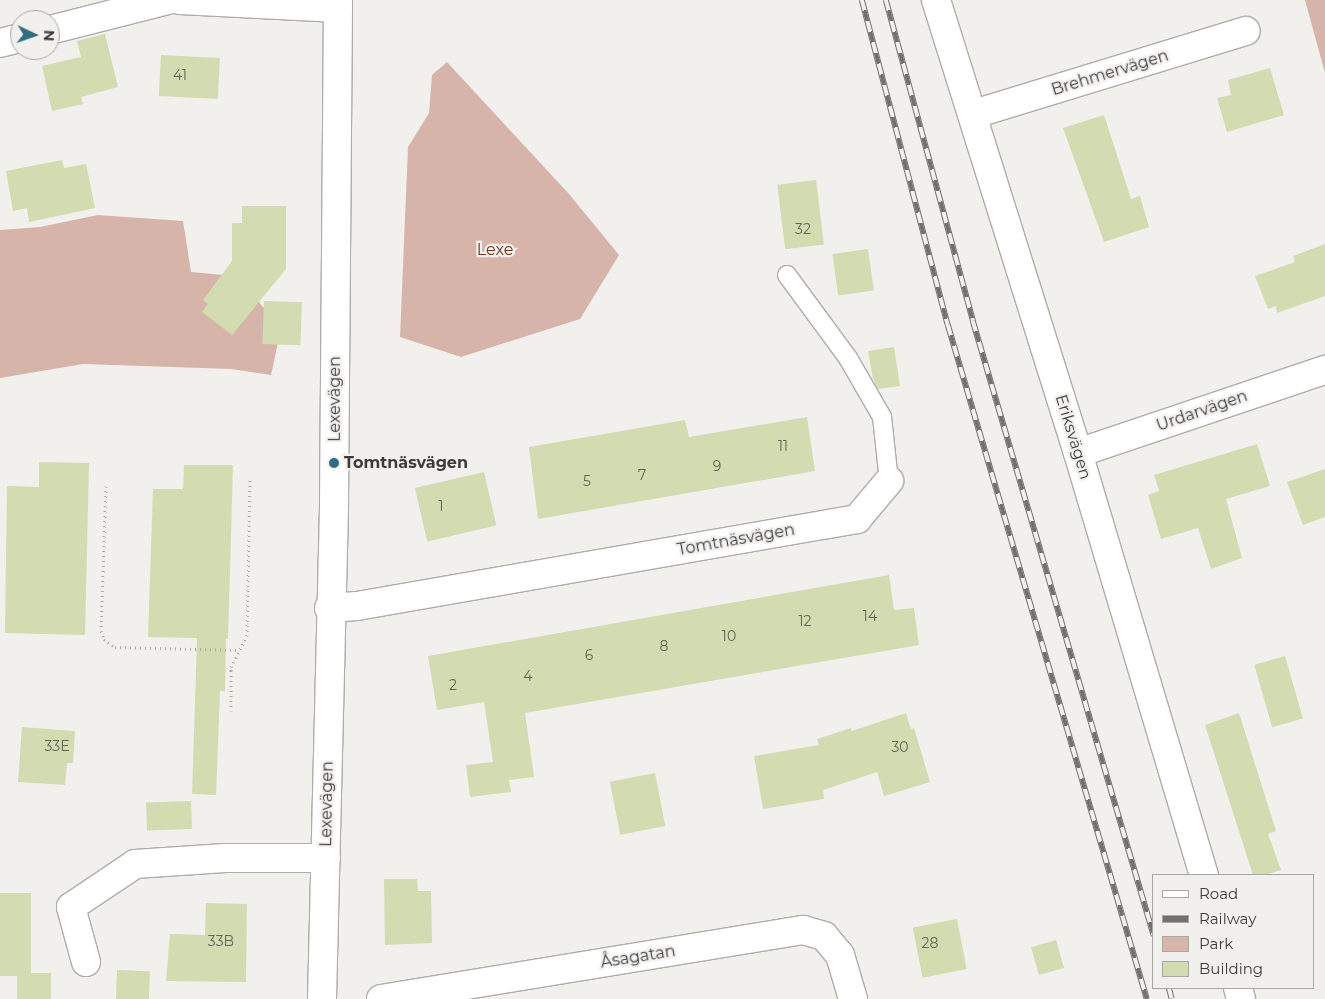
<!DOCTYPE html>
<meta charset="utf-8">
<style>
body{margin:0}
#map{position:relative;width:1325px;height:999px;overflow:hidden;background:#f1f0ed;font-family:Montserrat,sans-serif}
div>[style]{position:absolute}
.green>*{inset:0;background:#d7b4aa}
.building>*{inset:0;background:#d2dcb0;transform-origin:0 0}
.path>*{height:3px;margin-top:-1.5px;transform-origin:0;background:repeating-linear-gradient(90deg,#a8a8a5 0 1px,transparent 0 5px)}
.roads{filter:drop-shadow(1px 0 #aeadaa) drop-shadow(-1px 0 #aeadaa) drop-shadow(0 1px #aeadaa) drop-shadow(0 -1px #aeadaa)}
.service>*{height:18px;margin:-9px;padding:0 9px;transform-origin:9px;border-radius:9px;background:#fff}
.minor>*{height:28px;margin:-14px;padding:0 14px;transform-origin:14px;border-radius:14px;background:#fff}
.tertiary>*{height:28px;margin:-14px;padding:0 14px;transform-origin:14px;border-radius:14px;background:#fff}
.rail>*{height:5.5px;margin-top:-2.75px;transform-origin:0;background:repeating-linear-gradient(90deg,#f1f0ed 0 11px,#72716f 0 22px);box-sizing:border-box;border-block:1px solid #72716f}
.dots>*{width:14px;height:14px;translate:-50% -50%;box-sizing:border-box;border:2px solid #f1f0ed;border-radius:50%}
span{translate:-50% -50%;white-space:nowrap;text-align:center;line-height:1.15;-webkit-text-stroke:4.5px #f1f0ed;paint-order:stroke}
.number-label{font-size:14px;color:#626458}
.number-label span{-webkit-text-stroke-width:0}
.street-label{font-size:16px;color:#3c3c3a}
.park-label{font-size:16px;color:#733724}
.poi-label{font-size:16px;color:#3c3c3a;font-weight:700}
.left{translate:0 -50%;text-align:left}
.legend{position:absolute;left:1152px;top:874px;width:162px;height:115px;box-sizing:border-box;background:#f1f0ed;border:1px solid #a9a8a5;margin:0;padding:6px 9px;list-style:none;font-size:15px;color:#3c3c3a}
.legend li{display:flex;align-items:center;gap:10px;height:25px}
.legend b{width:25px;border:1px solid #a9a8a5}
.north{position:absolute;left:10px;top:10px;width:50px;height:50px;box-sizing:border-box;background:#f1f0ed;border:1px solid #a9a8a5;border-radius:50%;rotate:93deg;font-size:14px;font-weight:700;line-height:20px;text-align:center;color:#3c3c3a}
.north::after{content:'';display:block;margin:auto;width:18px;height:22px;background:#306d84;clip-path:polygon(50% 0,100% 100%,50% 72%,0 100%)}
</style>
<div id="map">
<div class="green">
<i style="clip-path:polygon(1305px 0,1325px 0,1325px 73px)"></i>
<i style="clip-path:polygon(447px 62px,569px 194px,619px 255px,580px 319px,461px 357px,400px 337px,408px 147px,429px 113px,432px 75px)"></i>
<i style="clip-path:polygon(98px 215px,183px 221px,191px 272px,245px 277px,261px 305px,282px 324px,271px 375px,231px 369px,83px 364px,0 378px,0 230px,40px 227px)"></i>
</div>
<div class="building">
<i style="clip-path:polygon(105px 34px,118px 87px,81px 97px,83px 104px,52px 111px,42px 66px,81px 57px,77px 41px)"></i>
<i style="left:161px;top:55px;width:59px;height:41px;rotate:3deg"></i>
<i style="clip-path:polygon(1270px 68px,1284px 115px,1227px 132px,1217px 98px,1231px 95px,1228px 80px)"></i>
<i style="clip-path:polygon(1104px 115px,1131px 199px,1140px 196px,1149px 227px,1104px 242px,1063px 128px)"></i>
<i style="clip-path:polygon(62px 160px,64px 168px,86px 164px,95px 208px,29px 222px,27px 208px,13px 211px,6px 171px)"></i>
<i style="left:816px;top:180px;width:65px;height:39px;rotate:83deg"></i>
<i style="clip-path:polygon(242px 206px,286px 206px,286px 269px,232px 335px,202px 312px,208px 304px,203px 300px,232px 261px,232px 223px,242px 223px)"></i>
<i style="clip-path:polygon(1325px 244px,1325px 296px,1277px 313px,1276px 306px,1268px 309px,1255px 276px,1295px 262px,1293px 256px)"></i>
<i style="left:868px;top:249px;width:42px;height:36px;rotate:82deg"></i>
<i style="left:264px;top:301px;width:38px;height:43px;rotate:2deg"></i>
<i style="clip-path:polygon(894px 347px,900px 386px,878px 389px,873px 379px,868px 351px)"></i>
<i style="clip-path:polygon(807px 417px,815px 471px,538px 519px,529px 447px,685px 420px,689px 437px)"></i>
<i style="clip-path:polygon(1257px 444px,1270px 486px,1226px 499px,1242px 558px,1211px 569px,1198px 528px,1161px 539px,1148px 495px,1159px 491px,1154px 475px)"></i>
<i style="clip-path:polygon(39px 462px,89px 463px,85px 635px,5px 633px,7px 486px,39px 487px)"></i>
<i style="clip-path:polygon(184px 465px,233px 465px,228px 639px,226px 639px,225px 691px,220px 691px,216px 795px,192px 794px,197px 638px,148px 637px,153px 489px,183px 489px)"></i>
<i style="clip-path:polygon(1325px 469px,1325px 517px,1303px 525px,1287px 482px)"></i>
<i style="left:484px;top:472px;width:55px;height:71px;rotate:77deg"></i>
<i style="clip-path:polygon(889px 575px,894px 610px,914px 608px,919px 645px,525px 713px,534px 777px,509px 780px,511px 792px,470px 797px,466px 765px,493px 762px,484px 702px,437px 710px,428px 656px)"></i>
<i style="left:1285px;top:656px;width:65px;height:32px;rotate:74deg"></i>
<i style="clip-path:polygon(906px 713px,911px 729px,914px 728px,930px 782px,884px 796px,877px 772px,823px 790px,824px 799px,763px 809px,754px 756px,819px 745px,817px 739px,851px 728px,852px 731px)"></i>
<i style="clip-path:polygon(1239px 713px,1276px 831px,1268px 834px,1281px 870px,1265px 875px,1253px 875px,1205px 725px)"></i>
<i style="clip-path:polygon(22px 727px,75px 731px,73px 763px,67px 763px,65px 785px,18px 782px)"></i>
<i style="left:655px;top:773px;width:54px;height:46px;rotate:79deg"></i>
<i style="left:191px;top:801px;width:28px;height:45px;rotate:88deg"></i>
<i style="clip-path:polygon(384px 879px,417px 879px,418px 891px,431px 891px,432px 943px,385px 945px)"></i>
<i style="clip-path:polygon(0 893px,31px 893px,31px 973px,51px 973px,51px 999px,17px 999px,17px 976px,0 976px)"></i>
<i style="clip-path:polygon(206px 903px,247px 904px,246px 982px,166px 981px,170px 934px,205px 935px)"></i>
<i style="left:957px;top:919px;width:51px;height:45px;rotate:79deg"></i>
<i style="left:1056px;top:940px;width:29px;height:26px;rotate:74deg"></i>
<i style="left:117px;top:970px;width:33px;height:29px;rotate:2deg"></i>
</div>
<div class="path">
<i style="left:106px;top:486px;width:145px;rotate:92deg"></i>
<i style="left:101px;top:631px;width:9px;rotate:69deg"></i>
<i style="left:104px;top:639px;width:14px;rotate:36deg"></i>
<i style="left:115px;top:647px;width:123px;rotate:1.4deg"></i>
<i style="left:231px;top:711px;width:44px;rotate:-90deg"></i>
<i style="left:231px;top:667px;width:35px;rotate:-63deg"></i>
<i style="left:247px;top:636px;width:159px;rotate:-88.9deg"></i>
</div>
<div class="roads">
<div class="service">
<i style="left:787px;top:275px;width:103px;rotate:53.7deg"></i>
<i style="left:848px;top:358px;width:68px;rotate:60deg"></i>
<i style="left:882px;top:417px;width:64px;rotate:83.8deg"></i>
</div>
<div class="minor">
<i style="left:180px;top:0;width:158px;rotate:2.9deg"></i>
<i style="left:936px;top:0;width:475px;rotate:72.6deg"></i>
<i style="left:1078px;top:453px;width:440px;rotate:73.4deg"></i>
<i style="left:50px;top:30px;width:122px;rotate:-14.3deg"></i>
<i style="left:0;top:43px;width:21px;rotate:-14deg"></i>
<i style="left:974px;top:114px;width:284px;rotate:-17deg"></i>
<i style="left:1078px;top:453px;width:261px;rotate:-18.6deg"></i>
<i style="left:329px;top:608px;width:28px;rotate:-4deg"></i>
<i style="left:357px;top:606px;width:508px;rotate:-9.87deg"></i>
<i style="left:857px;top:519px;width:50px;rotate:-49.9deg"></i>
<i style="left:86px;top:962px;width:57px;rotate:-105.3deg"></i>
<i style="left:71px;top:907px;width:77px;rotate:-33.9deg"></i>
<i style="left:135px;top:864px;width:90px;rotate:-3.8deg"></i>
<i style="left:225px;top:858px;width:101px"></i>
<i style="left:1238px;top:988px;width:11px;rotate:75deg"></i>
<i style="left:381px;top:999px;width:428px;rotate:-9.3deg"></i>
<i style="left:803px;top:930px;width:22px;rotate:16deg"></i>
<i style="left:824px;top:936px;width:25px;rotate:50deg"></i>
<i style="left:840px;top:955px;width:46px;rotate:73.5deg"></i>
</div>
<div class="tertiary">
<i style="left:322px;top:999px;width:496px;rotate:-88.6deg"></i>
<i style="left:334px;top:503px;width:503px;rotate:-89.54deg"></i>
</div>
</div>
<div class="rail">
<i style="left:862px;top:0;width:336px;rotate:75.2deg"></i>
<i style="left:948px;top:325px;width:703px;rotate:73.55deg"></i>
<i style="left:886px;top:0;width:333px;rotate:74.8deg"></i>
<i style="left:973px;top:321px;width:641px;rotate:73.6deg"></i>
<i style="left:1169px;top:988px;width:11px;rotate:75deg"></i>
</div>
<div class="dots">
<i style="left:334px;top:463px;background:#306d84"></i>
</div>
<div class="number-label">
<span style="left:180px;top:75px">41</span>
<span style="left:803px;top:229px">32</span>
<span style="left:783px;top:446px">11</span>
<span style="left:717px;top:466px">9</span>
<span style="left:642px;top:475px">7</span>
<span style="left:587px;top:481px">5</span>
<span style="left:441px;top:506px">1</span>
<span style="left:870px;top:616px">14</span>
<span style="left:805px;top:621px">12</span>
<span style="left:729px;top:636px">10</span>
<span style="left:664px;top:646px">8</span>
<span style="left:589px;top:655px">6</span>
<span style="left:528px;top:676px">4</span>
<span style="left:453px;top:685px">2</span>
<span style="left:57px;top:746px">33E</span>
<span style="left:900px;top:747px">30</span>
<span style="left:221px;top:941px">33B</span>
<span style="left:930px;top:943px">28</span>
</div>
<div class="street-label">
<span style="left:1110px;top:73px;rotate:-17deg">Brehmervägen</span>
<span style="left:335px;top:399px;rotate:-90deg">Lexevägen</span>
<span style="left:1202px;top:411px;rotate:-19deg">Urdarvägen</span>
<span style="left:1073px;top:437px;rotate:73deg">Eriksvägen</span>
<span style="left:736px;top:540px;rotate:-10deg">Tomtnäsvägen</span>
<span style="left:327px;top:804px;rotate:-89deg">Lexevägen</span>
<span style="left:638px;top:957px;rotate:-9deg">Åsagatan</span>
</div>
<div class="park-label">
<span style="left:495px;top:250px">Lexe</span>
</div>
<div class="poi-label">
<span class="left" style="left:344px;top:463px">Tomtnäsvägen</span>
</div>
<ul class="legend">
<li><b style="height:6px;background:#fff"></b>Road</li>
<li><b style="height:6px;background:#72716f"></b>Railway</li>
<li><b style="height:14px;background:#d7b4aa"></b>Park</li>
<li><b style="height:14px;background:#d2dcb0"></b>Building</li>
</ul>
<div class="north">N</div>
</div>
